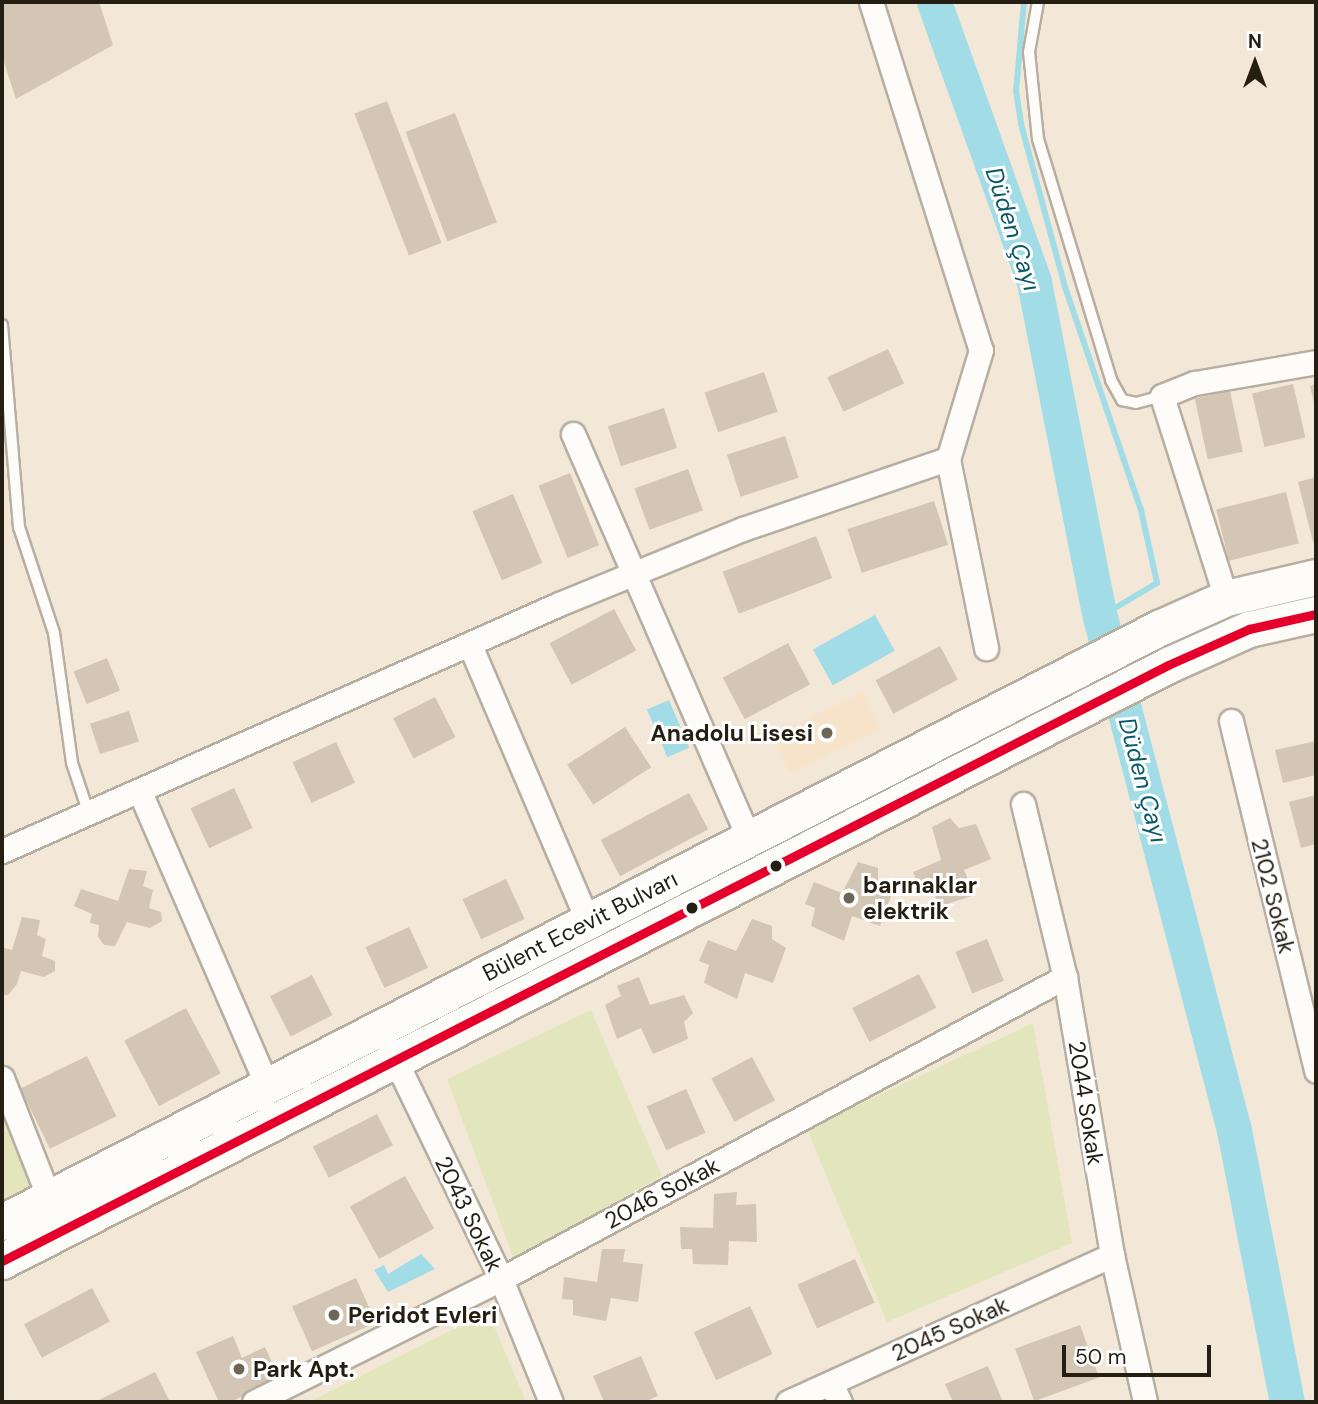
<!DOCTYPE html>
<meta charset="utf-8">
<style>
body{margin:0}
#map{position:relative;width:1318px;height:1404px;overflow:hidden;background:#f3e8d8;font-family:"DM Sans",sans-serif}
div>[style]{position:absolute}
.built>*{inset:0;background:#f7e4ca;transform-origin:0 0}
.green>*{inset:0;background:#e3e5bd}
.water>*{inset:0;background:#a2dde7;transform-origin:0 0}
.stream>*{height:6px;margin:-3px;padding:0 3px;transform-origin:3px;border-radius:3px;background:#a2dde7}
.river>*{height:35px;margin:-17.5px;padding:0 17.5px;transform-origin:17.5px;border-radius:17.5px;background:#a2dde7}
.building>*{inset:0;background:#d3c6b4;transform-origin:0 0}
.roads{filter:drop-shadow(2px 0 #b7aea2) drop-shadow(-2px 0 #b7aea2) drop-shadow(0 2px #b7aea2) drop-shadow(0 -2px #b7aea2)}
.service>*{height:10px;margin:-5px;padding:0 5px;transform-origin:5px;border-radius:5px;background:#fdfcf9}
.minor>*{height:23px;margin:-11.5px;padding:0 11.5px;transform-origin:11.5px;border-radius:11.5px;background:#fdfcf9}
.primary>*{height:35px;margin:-17.5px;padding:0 17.5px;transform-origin:17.5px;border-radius:17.5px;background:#fdfcf9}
.bus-1>*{height:9px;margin:-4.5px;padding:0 4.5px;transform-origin:4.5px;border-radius:4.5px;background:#e4002b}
.dots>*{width:19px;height:19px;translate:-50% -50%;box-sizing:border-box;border:4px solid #fff;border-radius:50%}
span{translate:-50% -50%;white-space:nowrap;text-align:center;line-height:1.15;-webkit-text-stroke:6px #fff;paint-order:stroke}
.poi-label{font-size:23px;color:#251e13;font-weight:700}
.right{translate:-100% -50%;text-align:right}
.left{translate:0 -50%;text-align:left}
.street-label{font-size:23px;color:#251e13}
.water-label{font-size:24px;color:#0a5968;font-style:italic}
.frame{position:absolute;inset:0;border:4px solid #251e13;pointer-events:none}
.north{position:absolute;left:1220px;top:28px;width:70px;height:70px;-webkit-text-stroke:5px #fff;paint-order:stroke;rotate:0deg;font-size:19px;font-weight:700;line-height:28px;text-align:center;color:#251e13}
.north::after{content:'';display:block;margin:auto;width:24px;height:32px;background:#251e13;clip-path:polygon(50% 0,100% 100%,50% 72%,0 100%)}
.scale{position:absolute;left:1062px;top:1345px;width:149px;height:32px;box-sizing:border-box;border:4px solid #251e13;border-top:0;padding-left:9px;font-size:21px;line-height:24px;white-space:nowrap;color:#251e13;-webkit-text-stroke:5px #fff;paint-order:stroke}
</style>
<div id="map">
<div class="built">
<i style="left:863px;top:692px;width:41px;height:101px;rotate:64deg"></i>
</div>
<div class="green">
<i style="clip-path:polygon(591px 1010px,662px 1176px,514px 1259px,447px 1079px)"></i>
<i style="clip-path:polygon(1033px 1023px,1072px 1243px,887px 1322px,807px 1129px)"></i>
<i style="clip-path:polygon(2px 1102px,35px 1189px,2px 1202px)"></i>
<i style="clip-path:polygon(488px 1312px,526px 1402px,309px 1402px)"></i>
</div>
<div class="water">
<i style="left:875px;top:615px;width:41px;height:71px;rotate:61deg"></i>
<i style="left:669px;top:700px;width:52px;height:24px;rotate:67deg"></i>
<i style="clip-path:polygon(421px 1254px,435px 1269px,388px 1292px,374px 1270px,384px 1265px,388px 1274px)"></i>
</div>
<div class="stream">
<i style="left:1024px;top:2px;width:89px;rotate:95.1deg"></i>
<i style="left:1016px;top:91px;width:33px;rotate:81deg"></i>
<i style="left:1021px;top:124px;width:169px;rotate:74.9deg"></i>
<i style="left:1065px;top:287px;width:236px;rotate:71.2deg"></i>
<i style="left:1141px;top:510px;width:75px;rotate:77.6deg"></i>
<i style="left:1157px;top:583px;width:66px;rotate:149.2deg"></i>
</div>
<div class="river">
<i style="left:934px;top:2px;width:297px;rotate:70.3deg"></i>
<i style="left:1034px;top:282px;width:341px;rotate:78.9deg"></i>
<i style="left:1100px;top:617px;width:530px;rotate:75.36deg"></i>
<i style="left:1234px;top:1130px;width:277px;rotate:79deg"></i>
</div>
<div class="building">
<i style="clip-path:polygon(2px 2px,99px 2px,113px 45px,16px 99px,2px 56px)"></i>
<i style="left:387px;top:101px;width:152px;height:35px;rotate:69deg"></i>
<i style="left:455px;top:113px;width:117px;height:53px;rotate:69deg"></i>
<i style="left:888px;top:349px;width:38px;height:67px;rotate:65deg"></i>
<i style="left:764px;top:372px;width:42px;height:63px;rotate:71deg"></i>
<i style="left:1293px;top:384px;width:55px;height:42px;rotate:77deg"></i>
<i style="clip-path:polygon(1316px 384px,1316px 407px,1315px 407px,1310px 386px)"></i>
<i style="left:1230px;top:391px;width:62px;height:36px;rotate:78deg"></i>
<i style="left:664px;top:408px;width:42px;height:59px;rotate:72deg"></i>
<i style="left:785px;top:436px;width:44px;height:61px;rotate:72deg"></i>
<i style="left:688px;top:469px;width:44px;height:57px;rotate:70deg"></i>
<i style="left:570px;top:473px;width:78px;height:34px;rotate:68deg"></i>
<i style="clip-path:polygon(1316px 477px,1316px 541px,1313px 542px,1298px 482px)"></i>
<i style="left:1286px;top:492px;width:53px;height:72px;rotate:76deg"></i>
<i style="left:513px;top:494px;width:75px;height:44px;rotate:67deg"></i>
<i style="left:934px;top:501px;width:46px;height:91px;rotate:72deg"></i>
<i style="left:816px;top:536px;width:45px;height:100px;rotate:69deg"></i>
<i style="left:614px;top:609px;width:47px;height:73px;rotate:62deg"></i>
<i style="left:788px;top:643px;width:47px;height:74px;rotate:62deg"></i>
<i style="left:940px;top:646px;width:38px;height:73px;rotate:62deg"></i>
<i style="left:107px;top:658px;width:35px;height:36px;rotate:68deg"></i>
<i style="left:435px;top:697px;width:45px;height:47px;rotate:63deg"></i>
<i style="left:129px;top:711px;width:32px;height:41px;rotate:72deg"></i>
<i style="left:625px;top:727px;width:48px;height:69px;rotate:57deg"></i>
<i style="clip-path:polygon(1316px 741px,1316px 775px,1283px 783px,1275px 750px)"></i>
<i style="left:336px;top:742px;width:45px;height:48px;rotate:65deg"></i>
<i style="left:234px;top:788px;width:44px;height:48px;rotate:65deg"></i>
<i style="left:689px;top:793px;width:41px;height:100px;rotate:62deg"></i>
<i style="clip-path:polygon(1316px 795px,1316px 844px,1301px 848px,1289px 802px)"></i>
<i style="clip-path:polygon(950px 818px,959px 828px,976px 824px,991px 859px,964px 870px,975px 895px,941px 906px,931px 890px,921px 893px,913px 872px,941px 860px,932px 827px)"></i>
<i style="clip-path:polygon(858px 862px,878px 868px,878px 882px,893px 891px,880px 926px,852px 916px,844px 941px,811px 926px,815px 908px,805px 904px,814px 882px,842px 893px)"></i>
<i style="clip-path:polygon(129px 869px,147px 871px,143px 886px,153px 890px,149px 908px,161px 912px,162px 921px,150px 928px,127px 922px,115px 946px,104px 945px,98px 937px,99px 925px,90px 923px,92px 914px,74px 906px,81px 889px,118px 901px)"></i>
<i style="left:506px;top:879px;width:44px;height:48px;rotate:65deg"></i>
<i style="clip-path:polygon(22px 917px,40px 920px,37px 935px,46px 939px,42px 956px,55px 961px,55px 971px,44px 977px,21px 971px,17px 984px,8px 995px,2px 995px,2px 947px,12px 950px)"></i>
<i style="clip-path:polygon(752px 919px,772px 926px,772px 939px,786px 948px,773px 983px,745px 973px,737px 999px,704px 983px,709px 965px,699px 961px,708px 940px,736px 951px)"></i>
<i style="left:409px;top:927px;width:45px;height:48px;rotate:65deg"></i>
<i style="left:987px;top:939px;width:45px;height:34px;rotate:68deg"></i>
<i style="left:919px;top:974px;width:38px;height:75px;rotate:63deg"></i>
<i style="left:312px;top:975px;width:45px;height:47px;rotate:63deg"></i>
<i style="clip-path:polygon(639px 977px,650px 1005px,684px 995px,693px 1013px,684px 1022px,688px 1039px,653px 1054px,641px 1028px,617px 1039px,605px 1005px,621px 996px,617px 986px)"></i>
<i style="left:186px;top:1008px;width:74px;height:70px;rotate:62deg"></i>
<i style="left:87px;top:1056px;width:67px;height:74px;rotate:64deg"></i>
<i style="left:752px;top:1057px;width:49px;height:46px;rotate:62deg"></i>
<i style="left:686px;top:1089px;width:48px;height:43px;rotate:66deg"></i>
<i style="left:377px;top:1114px;width:35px;height:72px;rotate:63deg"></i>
<i style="left:405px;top:1176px;width:60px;height:63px;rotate:61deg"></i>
<i style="clip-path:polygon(737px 1192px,736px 1205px,756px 1204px,757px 1242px,729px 1241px,728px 1265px,693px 1264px,692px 1249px,681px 1249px,680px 1227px,713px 1228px,714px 1194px)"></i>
<i style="clip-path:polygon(602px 1249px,625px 1249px,623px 1262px,643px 1264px,638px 1302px,611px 1298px,606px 1321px,573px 1315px,573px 1300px,562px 1299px,564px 1277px,597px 1282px)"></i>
<i style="left:855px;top:1259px;width:48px;height:63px;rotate:66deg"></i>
<i style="left:356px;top:1278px;width:49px;height:70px;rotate:66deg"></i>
<i style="left:92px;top:1288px;width:38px;height:77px;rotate:62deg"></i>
<i style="left:750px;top:1306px;width:53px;height:62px;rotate:65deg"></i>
<i style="left:1080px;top:1325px;width:56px;height:69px;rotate:70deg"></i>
<i style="clip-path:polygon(233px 1336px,242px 1358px,265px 1347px,280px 1380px,230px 1402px,219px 1402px,196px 1352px)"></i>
<i style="clip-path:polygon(641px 1356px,658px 1396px,644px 1402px,604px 1402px,593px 1376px)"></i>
<i style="clip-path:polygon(988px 1366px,1003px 1402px,953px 1402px,945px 1384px)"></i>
<i style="clip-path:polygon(155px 1372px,170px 1402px,95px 1402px)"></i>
</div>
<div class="roads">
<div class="service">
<i style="left:1038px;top:2px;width:51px;rotate:100.2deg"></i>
<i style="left:1029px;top:52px;width:87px;rotate:84.1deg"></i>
<i style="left:1038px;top:139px;width:252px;rotate:73.1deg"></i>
<i style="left:1111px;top:380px;width:23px;rotate:61deg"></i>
<i style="left:1122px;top:400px;width:14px;rotate:12deg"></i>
<i style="left:1136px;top:403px;width:27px;rotate:-15deg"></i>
<i style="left:2px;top:325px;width:203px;rotate:85.2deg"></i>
<i style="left:19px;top:527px;width:112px;rotate:71.7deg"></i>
<i style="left:54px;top:633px;width:131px;rotate:82.1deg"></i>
<i style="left:72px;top:763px;width:54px;rotate:71.6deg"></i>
</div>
<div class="minor">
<i style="left:871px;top:2px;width:365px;rotate:72.5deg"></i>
<i style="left:981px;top:350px;width:114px;rotate:106.8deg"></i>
<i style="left:573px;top:434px;width:442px;rotate:66.5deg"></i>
<i style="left:1226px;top:598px;width:212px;rotate:-107.6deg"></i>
<i style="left:1162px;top:396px;width:35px;rotate:-22deg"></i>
<i style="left:1195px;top:383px;width:123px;rotate:-9.8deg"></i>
<i style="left:470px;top:645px;width:301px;rotate:66.9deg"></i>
<i style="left:1231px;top:721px;width:360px;rotate:76.3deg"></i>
<i style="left:140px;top:792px;width:320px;rotate:66.6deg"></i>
<i style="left:1023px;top:804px;width:178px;rotate:76.4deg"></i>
<i style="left:1065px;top:977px;width:282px;rotate:80.4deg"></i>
<i style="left:1112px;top:1255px;width:151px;rotate:77.3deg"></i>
<i style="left:2px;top:851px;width:609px;rotate:-23.91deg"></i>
<i style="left:559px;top:604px;width:199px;rotate:-22.2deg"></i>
<i style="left:743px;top:529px;width:217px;rotate:-18.9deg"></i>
<i style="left:948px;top:459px;width:193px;rotate:78.6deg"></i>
<i style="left:390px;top:1049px;width:255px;rotate:64.2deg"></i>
<i style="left:501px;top:1279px;width:133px;rotate:67.9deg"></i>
<i style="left:2px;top:1078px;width:129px;rotate:68.6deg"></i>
<i style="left:831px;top:1383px;width:21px;rotate:65deg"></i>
<i style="left:254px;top:1402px;width:276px;rotate:-26.5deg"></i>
<i style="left:501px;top:1279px;width:640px;rotate:-28.17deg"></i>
<i style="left:788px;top:1402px;width:356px;rotate:-24.4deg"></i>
</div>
<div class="primary">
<i style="left:2px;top:1222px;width:1301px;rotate:-27.18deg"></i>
<i style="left:1159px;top:628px;width:73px;rotate:-24.1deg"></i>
<i style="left:1226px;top:598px;width:92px;rotate:-13.1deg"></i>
<i style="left:2px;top:1261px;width:1309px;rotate:-27.07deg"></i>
<i style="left:1168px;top:665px;width:89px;rotate:-24deg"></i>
<i style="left:1249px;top:629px;width:69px;rotate:-12.6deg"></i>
</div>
</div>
<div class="bus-1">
<i style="left:2px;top:1261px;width:1309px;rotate:-27.07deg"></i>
<i style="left:1168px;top:665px;width:89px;rotate:-24deg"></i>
<i style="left:1249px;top:629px;width:69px;rotate:-12.6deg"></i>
</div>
<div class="dots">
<i style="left:827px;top:733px;background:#6d6558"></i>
<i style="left:776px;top:866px;background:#251e13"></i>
<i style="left:849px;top:898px;background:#6d6558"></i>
<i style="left:692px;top:908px;background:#251e13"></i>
<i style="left:334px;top:1315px;background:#6d6558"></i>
<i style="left:239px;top:1369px;background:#6d6558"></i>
</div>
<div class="poi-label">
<span class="right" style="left:813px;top:733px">Anadolu Lisesi</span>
<span class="left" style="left:863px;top:898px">barınaklar<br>elektrik</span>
<span class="left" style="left:348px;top:1315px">Peridot Evleri</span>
<span class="left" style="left:253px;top:1369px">Park Apt.</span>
</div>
<div class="street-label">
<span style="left:1273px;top:896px;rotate:76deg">2102 Sokak</span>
<span style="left:580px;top:926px;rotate:-27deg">Bülent Ecevit Bulvarı</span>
<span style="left:1086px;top:1103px;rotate:81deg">2044 Sokak</span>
<span style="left:662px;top:1193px;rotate:-28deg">2046 Sokak</span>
<span style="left:469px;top:1214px;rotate:64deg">2043 Sokak</span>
<span style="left:950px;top:1329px;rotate:-24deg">2045 Sokak</span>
</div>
<div class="water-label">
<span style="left:1013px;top:229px;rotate:72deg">Düden Çayı</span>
<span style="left:1143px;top:780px;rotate:75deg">Düden Çayı</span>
</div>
<div class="frame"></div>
<div class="north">N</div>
<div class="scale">50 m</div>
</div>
